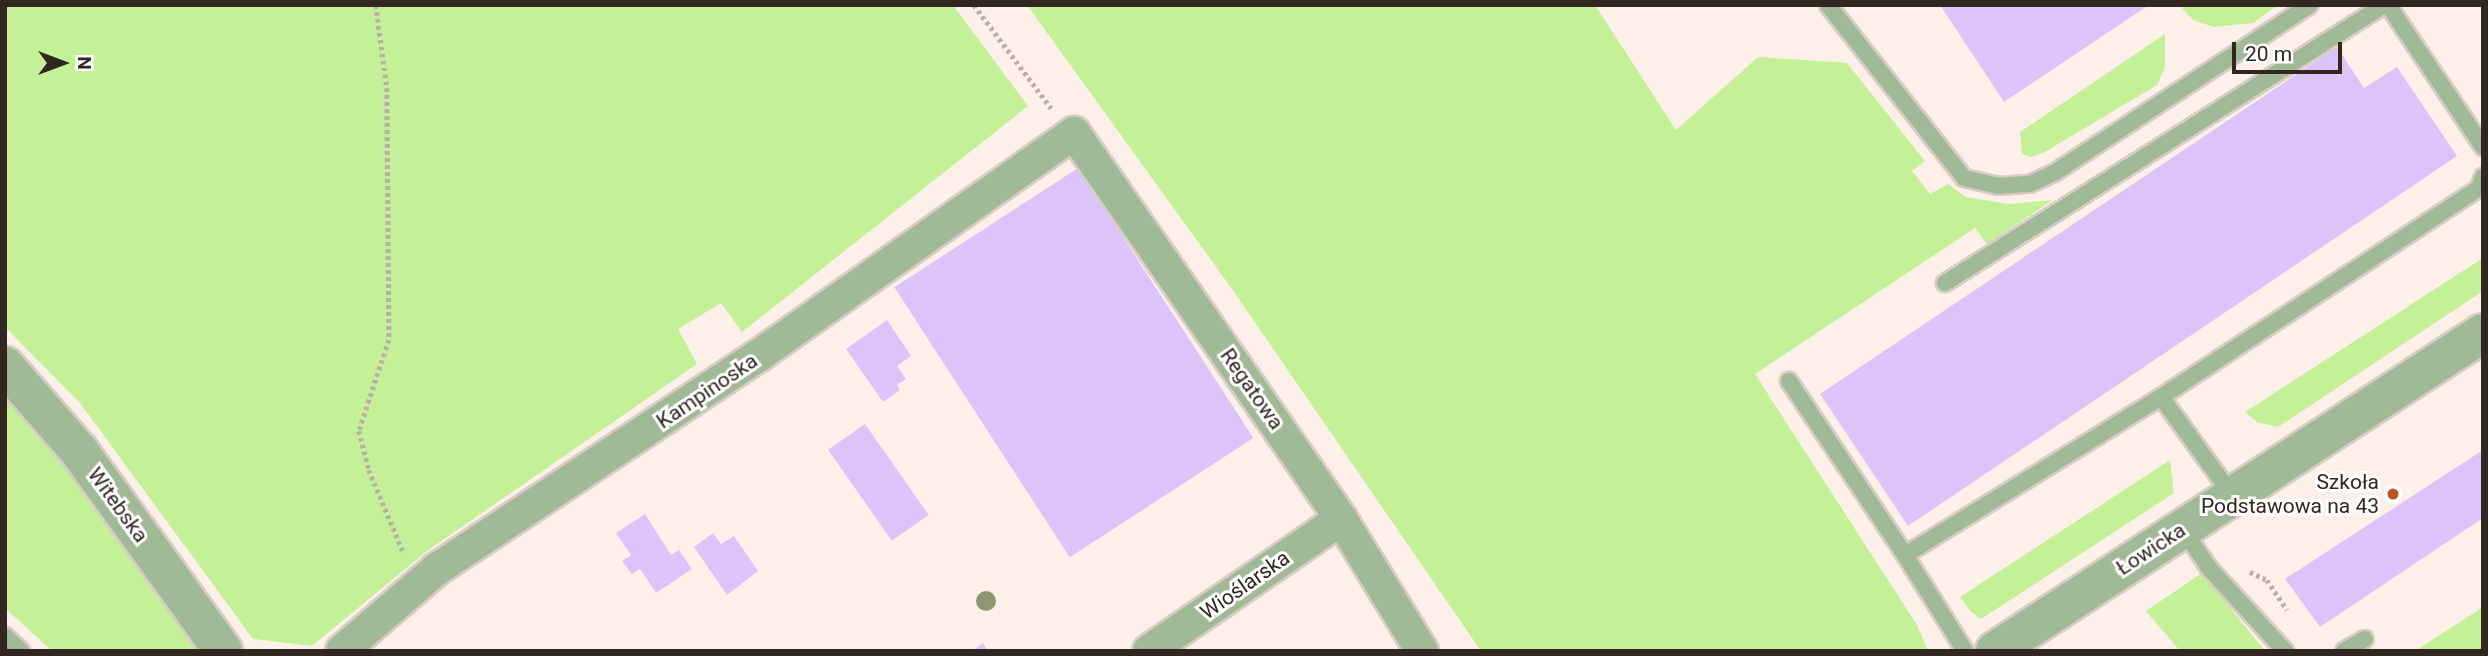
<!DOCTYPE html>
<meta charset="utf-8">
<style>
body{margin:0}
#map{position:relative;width:2488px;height:656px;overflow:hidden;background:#fcf0e9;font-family:Roboto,sans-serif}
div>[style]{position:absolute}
.green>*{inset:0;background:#c4f198}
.building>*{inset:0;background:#dbc4f9;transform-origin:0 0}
.path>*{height:4.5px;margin-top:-2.25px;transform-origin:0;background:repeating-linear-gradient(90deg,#bbafa8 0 3.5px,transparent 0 7px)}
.roads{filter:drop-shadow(2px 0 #d8ccc5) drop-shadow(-2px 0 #d8ccc5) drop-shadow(0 2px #d8ccc5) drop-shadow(0 -2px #d8ccc5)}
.service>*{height:16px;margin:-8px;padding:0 8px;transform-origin:8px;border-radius:8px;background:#a0b996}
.minor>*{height:32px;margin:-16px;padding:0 16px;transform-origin:16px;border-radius:16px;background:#a0b996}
.tertiary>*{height:38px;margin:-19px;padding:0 19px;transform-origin:19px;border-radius:19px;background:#a0b996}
.trees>*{width:20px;height:20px;margin:-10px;border-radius:50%;background:#8d9772}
.dots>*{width:19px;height:19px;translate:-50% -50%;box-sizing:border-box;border:4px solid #fff;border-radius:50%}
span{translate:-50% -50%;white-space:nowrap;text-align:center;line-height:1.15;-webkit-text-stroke:6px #fff;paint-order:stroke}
.street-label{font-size:21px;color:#322720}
.poi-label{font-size:21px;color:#322720}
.right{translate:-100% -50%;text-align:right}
.frame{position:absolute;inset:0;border:7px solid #322720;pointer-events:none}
.north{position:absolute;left:28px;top:28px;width:70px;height:70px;-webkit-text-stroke:5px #fff;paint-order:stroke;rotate:90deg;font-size:19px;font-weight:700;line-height:28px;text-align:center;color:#322720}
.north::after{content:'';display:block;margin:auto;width:24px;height:32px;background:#322720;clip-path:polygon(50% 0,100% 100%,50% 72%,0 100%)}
.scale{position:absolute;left:2232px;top:42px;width:110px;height:32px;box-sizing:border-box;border:4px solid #322720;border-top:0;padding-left:9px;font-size:21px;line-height:24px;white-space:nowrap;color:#322720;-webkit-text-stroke:5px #fff;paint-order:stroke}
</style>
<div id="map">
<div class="green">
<i style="clip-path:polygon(5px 5px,953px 5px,1028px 106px,742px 332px,721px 303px,678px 329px,697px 364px,427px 551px,312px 646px,253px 639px,80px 403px,5px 327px)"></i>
<i style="clip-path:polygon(1027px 5px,1595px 5px,1676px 130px,1758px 57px,1847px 63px,1925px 161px,1912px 171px,1930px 194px,1948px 184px,1966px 197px,2008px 204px,2053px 200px,1987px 244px,1975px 228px,1755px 374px,1917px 625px,1928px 651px,1481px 651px,1232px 289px)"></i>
<i style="clip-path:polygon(2186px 5px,2278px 5px,2253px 23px,2214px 27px,2193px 20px,2182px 8px)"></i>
<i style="clip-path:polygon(2165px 34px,2165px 68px,2157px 85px,2043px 153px,2031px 157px,2022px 154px,2020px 132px)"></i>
<i style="clip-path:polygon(2483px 258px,2483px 291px,2278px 427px,2257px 422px,2245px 412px)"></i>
<i style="clip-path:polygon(5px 394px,84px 490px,200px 651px,52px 651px,5px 608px)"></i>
<i style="clip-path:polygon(2170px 460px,2174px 493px,1981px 619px,1971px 612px,1960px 597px)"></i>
<i style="clip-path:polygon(2202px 573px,2265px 651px,2180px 651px,2146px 611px)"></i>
<i style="clip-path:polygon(2483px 607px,2483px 651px,2415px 651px)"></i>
</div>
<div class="building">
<i style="clip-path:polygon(1940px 5px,2149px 5px,2004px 102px)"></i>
<i style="clip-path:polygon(2337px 47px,2364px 88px,2397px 67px,2457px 156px,1908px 526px,1820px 394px)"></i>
<i style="left:1078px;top:168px;width:322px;height:219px;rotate:57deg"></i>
<i style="clip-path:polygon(887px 320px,911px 356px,897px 366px,906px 379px,897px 385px,900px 390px,883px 402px,846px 349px)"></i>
<i style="left:865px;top:424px;width:111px;height:45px;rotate:55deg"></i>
<i style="clip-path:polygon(2483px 450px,2483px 518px,2320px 627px,2285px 579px)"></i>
<i style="clip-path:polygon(645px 514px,671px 555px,679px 550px,692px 569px,656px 593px,640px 569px,632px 574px,622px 561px,631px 555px,616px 533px)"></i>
<i style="clip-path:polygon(713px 533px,721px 544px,734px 536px,758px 571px,727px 595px,694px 547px)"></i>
<i style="clip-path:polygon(983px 643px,988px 651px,972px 651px)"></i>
</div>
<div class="path">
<i style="left:376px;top:5px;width:84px;rotate:82.5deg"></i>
<i style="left:387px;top:88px;width:252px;rotate:89.5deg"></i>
<i style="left:389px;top:340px;width:96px;rotate:108.2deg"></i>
<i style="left:359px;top:431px;width:40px;rotate:75.6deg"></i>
<i style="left:369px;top:470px;width:91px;rotate:67.4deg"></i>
<i style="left:974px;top:5px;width:129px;rotate:53.2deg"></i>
<i style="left:2250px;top:572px;width:19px;rotate:25deg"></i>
<i style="left:2267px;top:580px;width:36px;rotate:56deg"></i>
</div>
<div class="roads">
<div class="service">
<i style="left:1828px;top:5px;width:220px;rotate:51.8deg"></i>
<i style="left:1964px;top:178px;width:35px;rotate:13deg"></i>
<i style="left:1998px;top:186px;width:32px;rotate:-4deg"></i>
<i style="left:2030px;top:184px;width:26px;rotate:-25deg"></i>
<i style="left:2054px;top:173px;width:306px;rotate:-33.3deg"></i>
<i style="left:2388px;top:5px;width:171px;rotate:56.2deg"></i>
<i style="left:1945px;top:283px;width:520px;rotate:-32.34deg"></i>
<i style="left:1789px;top:381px;width:209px;rotate:56.3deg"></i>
<i style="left:2232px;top:495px;width:121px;rotate:-125.9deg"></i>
<i style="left:2161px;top:397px;width:381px;rotate:-33.3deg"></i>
<i style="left:2479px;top:188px;width:12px;rotate:-70deg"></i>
<i style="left:2183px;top:529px;width:47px;rotate:56.3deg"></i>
<i style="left:2209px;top:568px;width:113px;rotate:47.5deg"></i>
<i style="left:5px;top:636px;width:22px;rotate:43deg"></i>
<i style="left:1965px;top:651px;width:113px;rotate:-122deg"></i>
<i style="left:1905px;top:555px;width:301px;rotate:-31.7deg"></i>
<i style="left:2344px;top:651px;width:24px;rotate:-30deg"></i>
</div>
<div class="minor">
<i style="left:342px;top:651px;width:125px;rotate:-40.8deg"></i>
<i style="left:437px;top:569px;width:385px;rotate:-33.6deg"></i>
<i style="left:758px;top:356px;width:387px;rotate:-35.2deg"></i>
<i style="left:1074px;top:133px;width:469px;rotate:55.3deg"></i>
<i style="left:1341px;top:519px;width:155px;rotate:58.5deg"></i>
<i style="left:1149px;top:651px;width:233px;rotate:-34.5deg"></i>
</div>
<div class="tertiary">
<i style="left:5px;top:366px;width:113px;rotate:49deg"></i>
<i style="left:79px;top:451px;width:246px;rotate:54.2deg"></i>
<i style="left:1995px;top:651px;width:582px;rotate:-33.09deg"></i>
</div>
</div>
<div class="trees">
<i style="left:986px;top:601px"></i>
</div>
<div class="dots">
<i style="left:2393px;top:494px;background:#bb5623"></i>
</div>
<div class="street-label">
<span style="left:1252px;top:389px;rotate:55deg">Regatowa</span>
<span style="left:707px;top:391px;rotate:-34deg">Kampinoska</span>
<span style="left:118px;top:505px;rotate:54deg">Witebska</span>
<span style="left:2151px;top:549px;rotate:-33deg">Łowicka</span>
<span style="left:1245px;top:585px;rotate:-35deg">Wioślarska</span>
</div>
<div class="poi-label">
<span class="right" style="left:2379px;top:494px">Szkoła<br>Podstawowa na 43</span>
</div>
<div class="frame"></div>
<div class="north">N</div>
<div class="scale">20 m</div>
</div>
